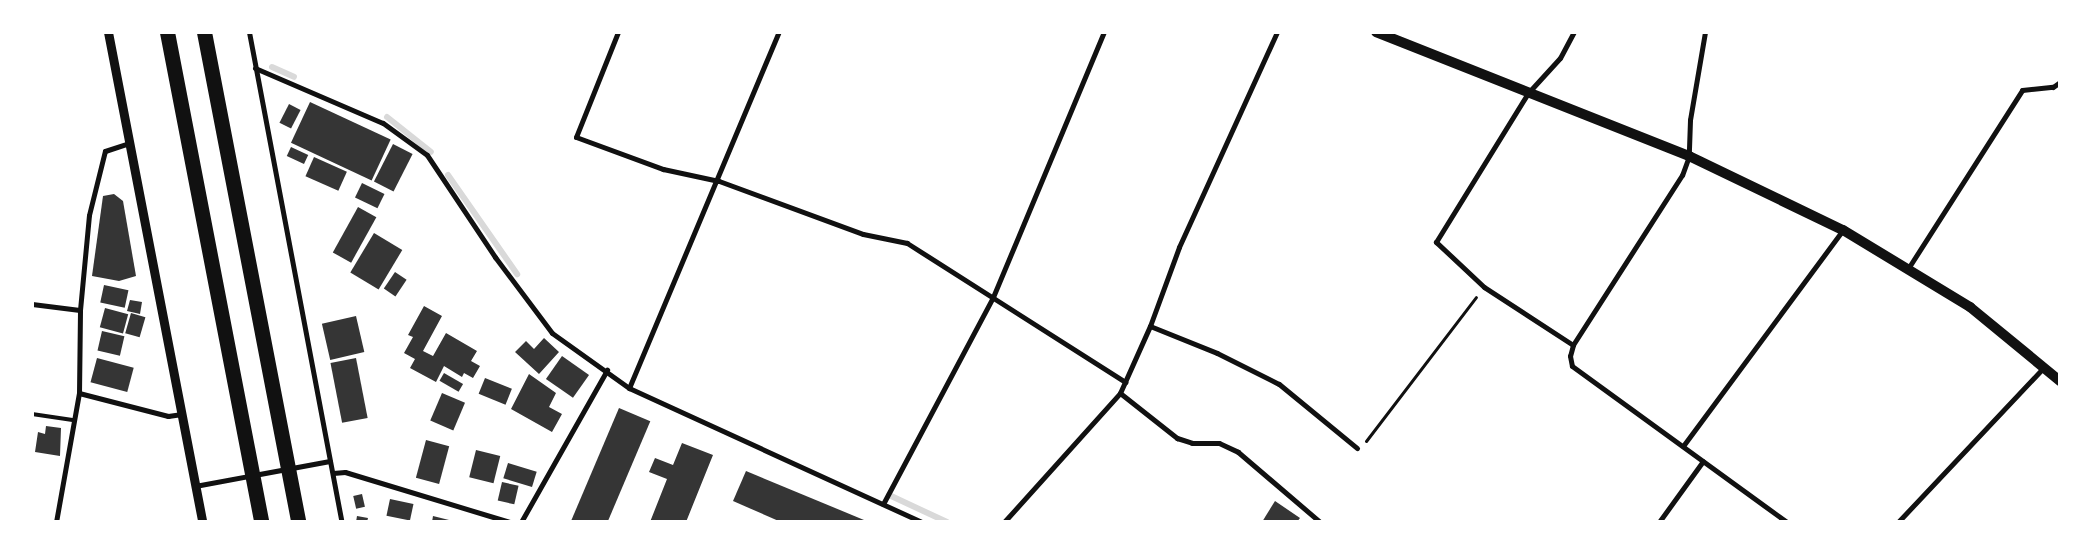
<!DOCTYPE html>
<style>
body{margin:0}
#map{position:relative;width:2092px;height:554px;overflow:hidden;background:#fff;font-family:Arial,sans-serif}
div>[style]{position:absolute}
.stream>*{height:6px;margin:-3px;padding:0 3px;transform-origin:3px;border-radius:3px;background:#d9d9d9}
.building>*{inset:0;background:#353535;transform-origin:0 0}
.path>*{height:3px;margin:-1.5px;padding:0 1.5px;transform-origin:1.5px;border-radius:1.5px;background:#111}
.service>*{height:4px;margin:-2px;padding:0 2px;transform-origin:2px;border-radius:2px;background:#111}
.minor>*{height:5px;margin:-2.5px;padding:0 2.5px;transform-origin:2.5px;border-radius:2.5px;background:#111}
.tertiary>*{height:9px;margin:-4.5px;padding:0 4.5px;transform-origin:4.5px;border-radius:4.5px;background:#111}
.secondary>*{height:10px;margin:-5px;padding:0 5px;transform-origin:5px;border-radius:5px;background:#111}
.motorway>*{height:15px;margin:-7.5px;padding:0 7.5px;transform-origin:7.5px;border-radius:7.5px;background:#111}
span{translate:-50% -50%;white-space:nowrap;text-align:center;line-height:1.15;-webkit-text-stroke:4px #fff;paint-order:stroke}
.frame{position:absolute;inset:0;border:34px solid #fff;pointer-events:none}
</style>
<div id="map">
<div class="stream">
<i style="left:272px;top:67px;width:24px;rotate:24deg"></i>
<i style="left:387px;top:117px;width:56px;rotate:38.5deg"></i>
<i style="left:448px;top:175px;width:121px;rotate:55.1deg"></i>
<i style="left:889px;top:495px;width:64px;rotate:25deg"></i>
</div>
<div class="building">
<i style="left:310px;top:102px;width:89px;height:45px;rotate:25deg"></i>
<i style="left:289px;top:104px;width:13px;height:21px;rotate:27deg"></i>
<i style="left:393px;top:144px;width:22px;height:42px;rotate:27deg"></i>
<i style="left:291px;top:147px;width:19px;height:10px;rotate:25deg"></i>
<i style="left:314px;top:157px;width:36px;height:21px;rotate:24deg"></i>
<i style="left:362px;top:183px;width:25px;height:16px;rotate:26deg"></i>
<i style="clip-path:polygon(114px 194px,123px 201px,136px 276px,119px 281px,92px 276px,103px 196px)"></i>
<i style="left:358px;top:207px;width:21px;height:52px;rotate:29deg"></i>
<i style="left:374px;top:233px;width:33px;height:46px;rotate:31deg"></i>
<i style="left:395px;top:272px;width:14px;height:20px;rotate:34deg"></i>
<i style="left:104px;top:285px;width:25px;height:18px;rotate:12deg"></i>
<i style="clip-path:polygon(130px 300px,142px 302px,140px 314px,127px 311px)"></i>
<i style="clip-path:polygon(424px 306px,442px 316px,423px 351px,433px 356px,446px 333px,477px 351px,471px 361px,480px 366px,473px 378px,464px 373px,462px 377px,444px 366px,436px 382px,410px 368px,415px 359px,404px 353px,413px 337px,408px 335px)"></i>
<i style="left:105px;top:308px;width:24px;height:20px;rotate:15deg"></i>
<i style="left:131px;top:313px;width:15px;height:21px;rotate:16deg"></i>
<i style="left:356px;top:316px;width:37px;height:35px;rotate:77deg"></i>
<i style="left:102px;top:331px;width:23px;height:20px;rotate:13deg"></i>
<i style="clip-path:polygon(544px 338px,559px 352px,539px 374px,515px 352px,526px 341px,534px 349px)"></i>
<i style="left:562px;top:356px;width:33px;height:28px;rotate:35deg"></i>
<i style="left:97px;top:358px;width:38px;height:25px;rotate:15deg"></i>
<i style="left:356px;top:358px;width:61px;height:26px;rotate:79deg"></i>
<i style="left:444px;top:373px;width:22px;height:9px;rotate:30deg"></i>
<i style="clip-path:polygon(529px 374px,556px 393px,549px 407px,562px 414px,552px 432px,511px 409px)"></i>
<i style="left:485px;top:378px;width:29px;height:17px;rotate:22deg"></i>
<i style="left:442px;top:393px;width:25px;height:30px;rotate:23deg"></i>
<i style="left:619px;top:408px;width:34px;height:123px;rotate:23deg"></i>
<i style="clip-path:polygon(46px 426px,61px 428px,60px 456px,35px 452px,38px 432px,45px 434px)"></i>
<i style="left:426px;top:440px;width:24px;height:39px;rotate:15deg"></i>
<i style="clip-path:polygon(682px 443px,713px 455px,686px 522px,650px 522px,667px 479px,649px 472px,655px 458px,673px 465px)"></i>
<i style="left:476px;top:450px;width:25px;height:28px;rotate:14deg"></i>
<i style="left:508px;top:463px;width:30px;height:16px;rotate:17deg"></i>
<i style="clip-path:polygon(746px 471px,864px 520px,863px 522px,781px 522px,733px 501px)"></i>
<i style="left:502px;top:482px;width:17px;height:19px;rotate:13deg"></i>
<i style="left:362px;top:494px;width:13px;height:9px;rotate:77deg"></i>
<i style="left:390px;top:499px;width:24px;height:17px;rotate:12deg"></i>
<i style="clip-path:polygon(1275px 501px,1300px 518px,1297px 522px,1262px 522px)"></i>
<i style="clip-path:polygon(357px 516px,368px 518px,367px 522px,356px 522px)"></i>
<i style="clip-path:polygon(433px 516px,453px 521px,453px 522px,432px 522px)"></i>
</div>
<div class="path">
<i style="left:1366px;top:441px;width:181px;rotate:-52.6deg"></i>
</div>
<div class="service">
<i style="left:32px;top:414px;width:41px;rotate:8.3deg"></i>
</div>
<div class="minor">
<i style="left:249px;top:32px;width:499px;rotate:79.3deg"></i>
<i style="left:618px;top:32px;width:113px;rotate:111.8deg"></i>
<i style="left:576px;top:137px;width:93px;rotate:20.2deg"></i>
<i style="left:663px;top:169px;width:57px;rotate:12.1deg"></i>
<i style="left:719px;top:181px;width:153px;rotate:20.2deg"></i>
<i style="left:863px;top:234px;width:45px;rotate:11.6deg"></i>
<i style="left:907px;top:243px;width:259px;rotate:32.5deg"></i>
<i style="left:1705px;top:32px;width:89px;rotate:99.7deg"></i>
<i style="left:1690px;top:120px;width:36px;rotate:92deg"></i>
<i style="left:1689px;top:156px;width:20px;rotate:110deg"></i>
<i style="left:1682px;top:175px;width:202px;rotate:122.7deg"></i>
<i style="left:1573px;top:345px;width:11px;rotate:105deg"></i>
<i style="left:1570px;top:356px;width:10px;rotate:79deg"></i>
<i style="left:1572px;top:366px;width:266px;rotate:36deg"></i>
<i style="left:255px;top:68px;width:139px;rotate:23.3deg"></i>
<i style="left:383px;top:123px;width:54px;rotate:36deg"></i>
<i style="left:427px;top:155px;width:123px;rotate:56.3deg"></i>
<i style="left:495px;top:257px;width:95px;rotate:53.1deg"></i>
<i style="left:552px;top:333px;width:95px;rotate:35.5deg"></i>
<i style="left:629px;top:388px;width:322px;rotate:24.6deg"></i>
<i style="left:1909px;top:267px;width:210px;rotate:-57.4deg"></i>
<i style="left:2022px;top:90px;width:31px;rotate:-6deg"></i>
<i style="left:2053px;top:87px;width:9px;rotate:-36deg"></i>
<i style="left:32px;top:304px;width:48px;rotate:7.1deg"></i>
<i style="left:1150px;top:326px;width:72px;rotate:21.9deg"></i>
<i style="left:1217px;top:353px;width:69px;rotate:26.6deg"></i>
<i style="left:1279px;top:384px;width:101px;rotate:39.4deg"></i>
<i style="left:1573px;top:345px;width:106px;rotate:-146.9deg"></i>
<i style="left:1484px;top:287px;width:66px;rotate:-136.8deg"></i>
<i style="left:1436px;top:242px;width:175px;rotate:-58.3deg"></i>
<i style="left:1528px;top:93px;width:47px;rotate:-47.6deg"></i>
<i style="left:1560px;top:58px;width:30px;rotate:-62deg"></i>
<i style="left:629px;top:388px;width:386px;rotate:-67.2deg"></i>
<i style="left:79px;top:393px;width:92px;rotate:14.5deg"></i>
<i style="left:168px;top:416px;width:14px;rotate:-8deg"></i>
<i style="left:1120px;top:393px;width:73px;rotate:38.3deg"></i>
<i style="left:1177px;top:438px;width:16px;rotate:18deg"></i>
<i style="left:1192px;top:443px;width:27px"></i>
<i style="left:1219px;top:443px;width:21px;rotate:25deg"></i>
<i style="left:1238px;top:452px;width:108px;rotate:40.5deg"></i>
<i style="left:1683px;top:446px;width:269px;rotate:-53.5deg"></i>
<i style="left:333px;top:473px;width:12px;rotate:-5deg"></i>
<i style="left:345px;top:472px;width:172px;rotate:16.9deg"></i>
<i style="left:195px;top:486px;width:137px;rotate:-10.5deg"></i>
<i style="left:883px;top:504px;width:234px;rotate:-62deg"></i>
<i style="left:993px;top:297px;width:287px;rotate:-67.3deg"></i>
<i style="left:56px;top:522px;width:131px;rotate:-79.9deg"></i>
<i style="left:79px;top:393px;width:83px;rotate:-89.3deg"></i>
<i style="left:80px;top:310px;width:95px;rotate:-84.6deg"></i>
<i style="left:89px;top:215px;width:66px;rotate:-76deg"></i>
<i style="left:105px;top:151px;width:26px;rotate:-18deg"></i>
<i style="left:521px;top:522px;width:175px;rotate:-60.5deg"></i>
<i style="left:1004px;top:522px;width:173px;rotate:-48deg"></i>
<i style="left:1120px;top:393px;width:73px;rotate:-65.9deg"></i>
<i style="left:1150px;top:326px;width:84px;rotate:-69.8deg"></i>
<i style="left:1179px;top:247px;width:236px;rotate:-65.5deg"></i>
<i style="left:1659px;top:522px;width:75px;rotate:-54.2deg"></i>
<i style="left:1898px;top:522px;width:212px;rotate:-46.7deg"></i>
</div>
<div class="tertiary">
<i style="left:108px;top:32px;width:499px;rotate:79.1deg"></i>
</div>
<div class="secondary">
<i style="left:1376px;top:32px;width:337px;rotate:21.6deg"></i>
<i style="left:1689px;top:156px;width:171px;rotate:25.7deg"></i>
<i style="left:1843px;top:230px;width:149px;rotate:31.2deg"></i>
<i style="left:1970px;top:307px;width:117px;rotate:39.4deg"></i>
</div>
<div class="motorway">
<i style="left:167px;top:32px;width:499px;rotate:79.1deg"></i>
<i style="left:204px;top:32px;width:499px;rotate:79.1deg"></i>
</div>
<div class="frame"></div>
</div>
